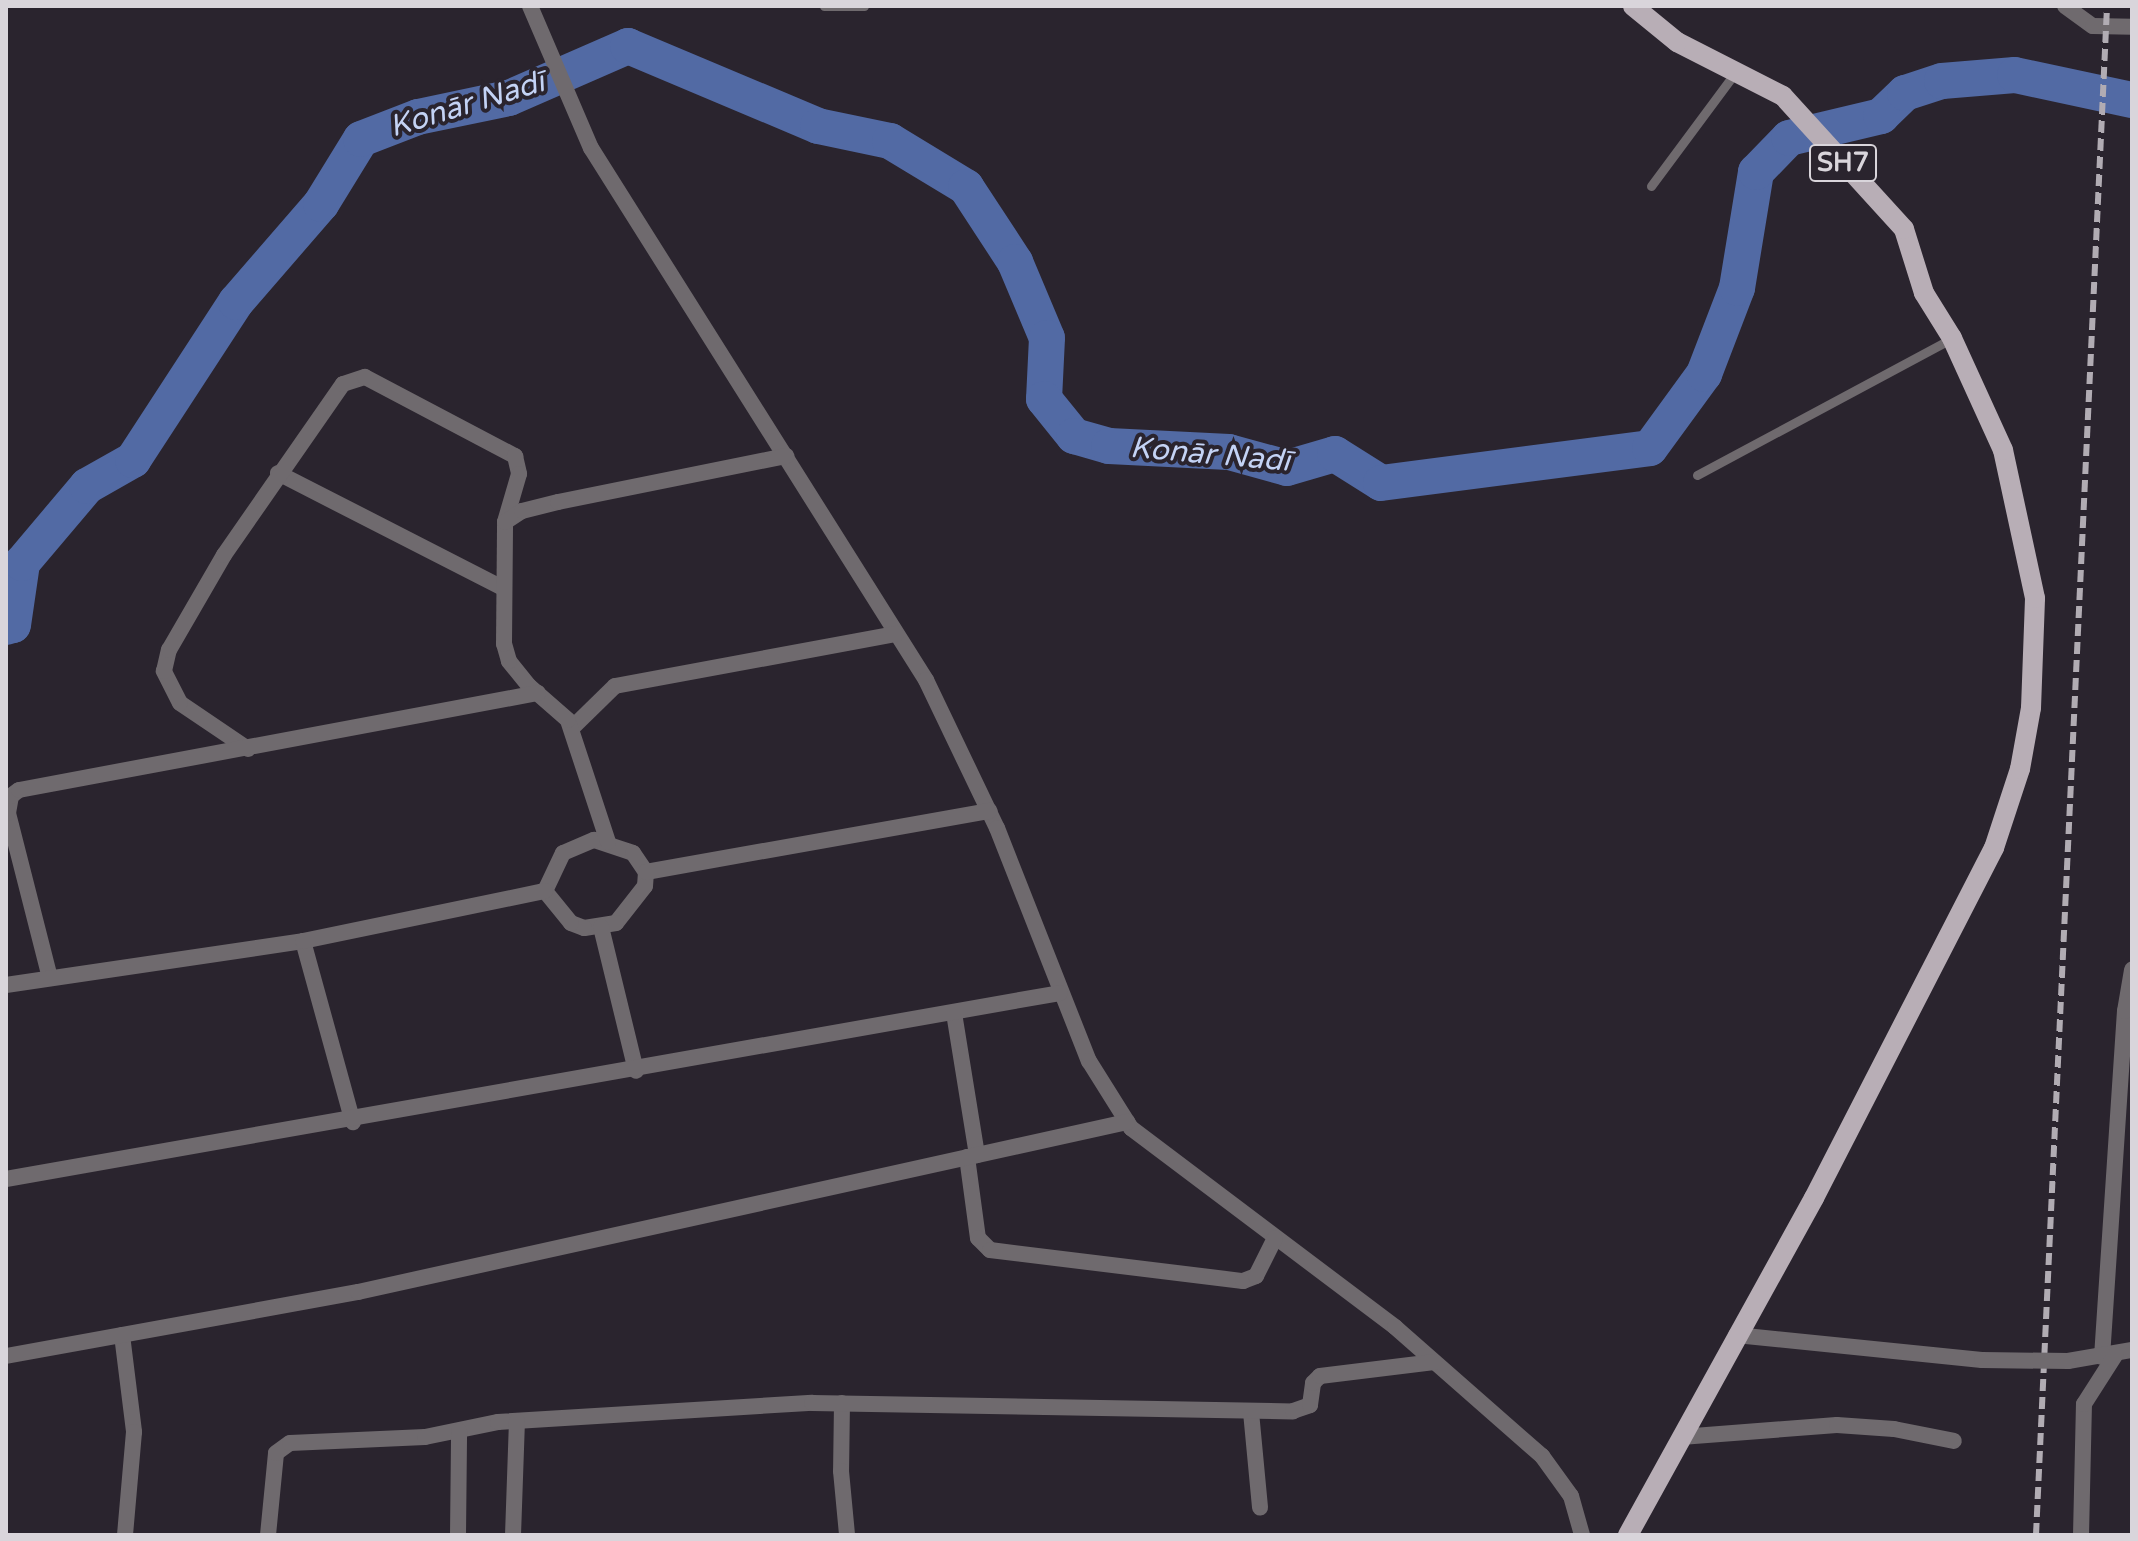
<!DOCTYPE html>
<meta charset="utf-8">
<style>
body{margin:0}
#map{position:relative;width:2138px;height:1541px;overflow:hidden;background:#2a242e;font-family:"Varela Round",sans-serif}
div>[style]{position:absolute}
.river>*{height:36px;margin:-18px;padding:0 18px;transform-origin:18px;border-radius:18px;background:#526aa4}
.lane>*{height:9px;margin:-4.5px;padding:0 4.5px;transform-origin:4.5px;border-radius:4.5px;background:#6f6a6e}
.street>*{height:16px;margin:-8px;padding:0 8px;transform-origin:8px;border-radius:8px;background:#6f6a6e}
.primary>*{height:20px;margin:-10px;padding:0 10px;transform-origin:10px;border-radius:10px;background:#b8aeb6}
.rail>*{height:6px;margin-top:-3px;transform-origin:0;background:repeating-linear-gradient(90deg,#b1acb3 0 12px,transparent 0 18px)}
.street-bridge>*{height:16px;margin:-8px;padding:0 8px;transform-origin:8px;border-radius:8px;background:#6f6a6e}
span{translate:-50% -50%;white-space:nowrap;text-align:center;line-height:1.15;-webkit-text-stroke:8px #2a242e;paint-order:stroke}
.shield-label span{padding:2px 6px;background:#2a242e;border:2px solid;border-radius:6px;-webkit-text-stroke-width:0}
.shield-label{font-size:26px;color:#d9d5db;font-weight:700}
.water-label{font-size:30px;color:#c4d3f5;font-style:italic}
.frame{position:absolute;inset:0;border:8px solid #d9d5db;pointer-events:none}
</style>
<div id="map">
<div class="river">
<i style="left:6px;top:627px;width:7px;rotate:-16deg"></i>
<i style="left:13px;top:625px;width:63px;rotate:-81.7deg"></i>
<i style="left:22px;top:563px;width:101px;rotate:-49.8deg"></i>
<i style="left:87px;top:486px;width:53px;rotate:-29.5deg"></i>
<i style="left:133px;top:460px;width:189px;rotate:-56.9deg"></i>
<i style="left:236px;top:302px;width:130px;rotate:-49.1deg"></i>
<i style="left:321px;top:204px;width:76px;rotate:-58.4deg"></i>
<i style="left:361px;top:139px;width:61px;rotate:-21.1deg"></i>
<i style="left:418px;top:117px;width:93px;rotate:-11.8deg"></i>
<i style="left:509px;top:98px;width:130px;rotate:-23.6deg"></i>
<i style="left:628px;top:46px;width:206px;rotate:22.8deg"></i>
<i style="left:818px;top:126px;width:74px;rotate:11.8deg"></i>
<i style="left:890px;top:141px;width:89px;rotate:31.2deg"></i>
<i style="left:966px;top:187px;width:90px;rotate:56.8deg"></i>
<i style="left:1015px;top:262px;width:82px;rotate:67.2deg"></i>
<i style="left:1047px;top:338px;width:61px;rotate:92.8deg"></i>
<i style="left:1044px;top:399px;width:48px;rotate:51deg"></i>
<i style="left:1074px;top:436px;width:36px;rotate:16deg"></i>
<i style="left:1109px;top:446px;width:120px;rotate:2.9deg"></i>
<i style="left:1229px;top:452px;width:60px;rotate:15.4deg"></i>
<i style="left:1287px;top:468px;width:50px;rotate:-16.3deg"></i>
<i style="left:1335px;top:454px;width:54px;rotate:32.2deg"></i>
<i style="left:1381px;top:483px;width:271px;rotate:-7.4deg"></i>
<i style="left:1650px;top:448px;width:92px;rotate:-53.9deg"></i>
<i style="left:1704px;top:374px;width:92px;rotate:-69deg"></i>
<i style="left:1737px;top:288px;width:118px;rotate:-80.7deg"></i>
<i style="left:1756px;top:172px;width:47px;rotate:-45.9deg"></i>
<i style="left:1789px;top:138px;width:95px;rotate:-13.4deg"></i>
<i style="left:1881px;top:116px;width:33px;rotate:-44deg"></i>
<i style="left:1905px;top:93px;width:39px;rotate:-18deg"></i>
<i style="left:1942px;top:81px;width:73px;rotate:-4.7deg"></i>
<i style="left:2015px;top:75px;width:120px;rotate:12.1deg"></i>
</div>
<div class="lane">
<i style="left:824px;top:6px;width:40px"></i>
<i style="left:1651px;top:186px;width:141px;rotate:-53.4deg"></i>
<i style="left:1697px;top:475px;width:289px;rotate:-28.2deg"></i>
</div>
<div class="street">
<i style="left:530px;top:6px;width:155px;rotate:66.8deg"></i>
<i style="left:591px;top:148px;width:629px;rotate:57.8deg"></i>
<i style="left:926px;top:680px;width:164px;rotate:64.4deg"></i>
<i style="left:997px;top:828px;width:251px;rotate:68.5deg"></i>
<i style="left:1089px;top:1061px;width:79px;rotate:57.9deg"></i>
<i style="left:1131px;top:1128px;width:331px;rotate:37deg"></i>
<i style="left:1395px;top:1327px;width:196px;rotate:41.3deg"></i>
<i style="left:1542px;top:1456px;width:49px;rotate:54.1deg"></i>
<i style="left:1571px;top:1496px;width:41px;rotate:74.2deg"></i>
<i style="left:2065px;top:6px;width:34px;rotate:36deg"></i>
<i style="left:2093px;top:26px;width:39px;rotate:1deg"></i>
<i style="left:278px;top:473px;width:253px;rotate:27.1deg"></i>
<i style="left:572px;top:728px;width:60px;rotate:-44.3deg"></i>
<i style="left:615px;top:686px;width:286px;rotate:-10.5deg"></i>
<i style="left:248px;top:749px;width:82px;rotate:-145.9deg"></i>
<i style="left:180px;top:703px;width:36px;rotate:-117deg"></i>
<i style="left:164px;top:671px;width:22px;rotate:-77deg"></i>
<i style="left:169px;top:650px;width:110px;rotate:-59.9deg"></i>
<i style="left:224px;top:555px;width:208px;rotate:-55.2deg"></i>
<i style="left:343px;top:384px;width:23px;rotate:-18deg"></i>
<i style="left:365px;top:377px;width:170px;rotate:27.8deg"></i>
<i style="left:515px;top:456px;width:18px;rotate:77deg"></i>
<i style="left:519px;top:474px;width:50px;rotate:106.3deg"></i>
<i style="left:594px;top:840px;width:41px;rotate:18.4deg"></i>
<i style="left:633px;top:853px;width:23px;rotate:56deg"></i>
<i style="left:646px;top:872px;width:14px;rotate:94deg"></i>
<i style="left:645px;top:886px;width:47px;rotate:128.1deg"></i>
<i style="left:616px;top:923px;width:32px;rotate:171deg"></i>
<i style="left:584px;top:928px;width:14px;rotate:-159deg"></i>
<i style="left:571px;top:923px;width:41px;rotate:-129.1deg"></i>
<i style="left:545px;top:891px;width:42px;rotate:-64.7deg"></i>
<i style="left:563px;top:853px;width:34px;rotate:-23deg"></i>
<i style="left:608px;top:842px;width:128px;rotate:-108.2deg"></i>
<i style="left:568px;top:720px;width:52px;rotate:-138.9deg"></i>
<i style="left:529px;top:686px;width:32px;rotate:-129deg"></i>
<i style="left:509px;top:661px;width:18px;rotate:-106deg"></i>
<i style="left:504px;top:644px;width:122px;rotate:-89.5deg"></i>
<i style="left:505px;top:522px;width:20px;rotate:-33deg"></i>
<i style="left:522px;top:511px;width:37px;rotate:-14deg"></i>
<i style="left:558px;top:502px;width:233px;rotate:-11.4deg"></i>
<i style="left:646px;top:872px;width:349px;rotate:-10.1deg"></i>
<i style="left:601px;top:927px;width:148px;rotate:76.3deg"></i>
<i style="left:303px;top:941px;width:188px;rotate:74.6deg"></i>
<i style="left:50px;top:978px;width:170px;rotate:-104.3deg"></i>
<i style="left:8px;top:813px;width:17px;rotate:-80deg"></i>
<i style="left:11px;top:796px;width:10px;rotate:-37deg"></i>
<i style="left:19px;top:790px;width:528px;rotate:-10.59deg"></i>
<i style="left:6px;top:985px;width:300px;rotate:-8.4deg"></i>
<i style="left:303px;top:941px;width:247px;rotate:-11.7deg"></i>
<i style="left:954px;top:1013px;width:144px;rotate:80.8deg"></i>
<i style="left:967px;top:1157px;width:82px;rotate:82.3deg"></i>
<i style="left:978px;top:1238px;width:17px;rotate:45deg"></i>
<i style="left:990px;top:1250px;width:255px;rotate:7deg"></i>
<i style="left:1243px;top:1281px;width:14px;rotate:-21deg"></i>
<i style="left:1256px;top:1276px;width:42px;rotate:-63.4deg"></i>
<i style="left:6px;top:1179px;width:1070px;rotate:-10.01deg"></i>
<i style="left:122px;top:1335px;width:98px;rotate:82.9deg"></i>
<i style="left:134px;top:1432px;width:103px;rotate:95deg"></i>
<i style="left:1736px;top:1335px;width:247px;rotate:5.8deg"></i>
<i style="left:6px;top:1356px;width:358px;rotate:-10.3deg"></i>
<i style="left:358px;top:1292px;width:788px;rotate:-12.47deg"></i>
<i style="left:2102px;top:1357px;width:347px;rotate:-86.2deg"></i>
<i style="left:2125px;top:1011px;width:42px;rotate:-80.3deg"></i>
<i style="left:2068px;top:1361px;width:65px;rotate:-9.8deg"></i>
<i style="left:842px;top:1403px;width:68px;rotate:90.8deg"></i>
<i style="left:841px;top:1471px;width:64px;rotate:84.6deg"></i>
<i style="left:1251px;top:1412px;width:96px;rotate:84.6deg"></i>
<i style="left:1681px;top:1437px;width:156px;rotate:-4.4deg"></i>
<i style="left:1837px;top:1425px;width:57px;rotate:4deg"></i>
<i style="left:1894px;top:1429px;width:61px;rotate:11.3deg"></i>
<i style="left:268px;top:1535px;width:82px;rotate:-84.4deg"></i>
<i style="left:276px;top:1453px;width:17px;rotate:-36deg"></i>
<i style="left:290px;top:1443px;width:135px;rotate:-2.5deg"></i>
<i style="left:425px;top:1437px;width:75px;rotate:-11.6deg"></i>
<i style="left:498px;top:1422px;width:315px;rotate:-3.5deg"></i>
<i style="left:812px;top:1403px;width:481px;rotate:1deg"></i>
<i style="left:1293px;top:1411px;width:18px;rotate:-19deg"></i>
<i style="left:1310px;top:1405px;width:22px;rotate:-82deg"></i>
<i style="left:1313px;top:1383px;width:10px;rotate:-45deg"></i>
<i style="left:1320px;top:1376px;width:115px;rotate:-7deg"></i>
<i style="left:458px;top:1535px;width:104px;rotate:-89.4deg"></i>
<i style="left:513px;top:1535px;width:114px;rotate:-88deg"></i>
<i style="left:2081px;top:1535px;width:131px;rotate:-88.7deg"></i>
<i style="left:2084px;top:1404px;width:59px;rotate:-57.4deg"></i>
</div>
<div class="primary">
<i style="left:1628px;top:1535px;width:385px;rotate:-61.1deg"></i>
<i style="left:1814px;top:1198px;width:394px;rotate:-62.8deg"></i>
<i style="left:1994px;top:848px;width:83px;rotate:-71.8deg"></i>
<i style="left:2020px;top:769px;width:62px;rotate:-79.8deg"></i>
<i style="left:2031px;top:708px;width:110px;rotate:-87.9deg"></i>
<i style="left:2035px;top:598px;width:151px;rotate:-102.2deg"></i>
<i style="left:2003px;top:450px;width:123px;rotate:-114.5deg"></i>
<i style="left:1952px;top:338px;width:53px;rotate:-121.9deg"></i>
<i style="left:1924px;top:293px;width:67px;rotate:-107.4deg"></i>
<i style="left:1904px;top:229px;width:180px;rotate:-132.3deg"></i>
<i style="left:1783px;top:96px;width:119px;rotate:-153deg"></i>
<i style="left:1677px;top:42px;width:57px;rotate:-140.7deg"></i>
</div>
<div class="rail">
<i style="left:2036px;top:1535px;width:1531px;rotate:-87.34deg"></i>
</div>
<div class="street-bridge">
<i style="left:1982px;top:1360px;width:86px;rotate:0.7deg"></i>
</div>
<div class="shield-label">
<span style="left:1843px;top:163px">SH7</span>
</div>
<div class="water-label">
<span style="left:467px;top:105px;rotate:-17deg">Konār Nadī</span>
<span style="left:1210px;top:455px;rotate:5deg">Konār Nadī</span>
</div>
<div class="frame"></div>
</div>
